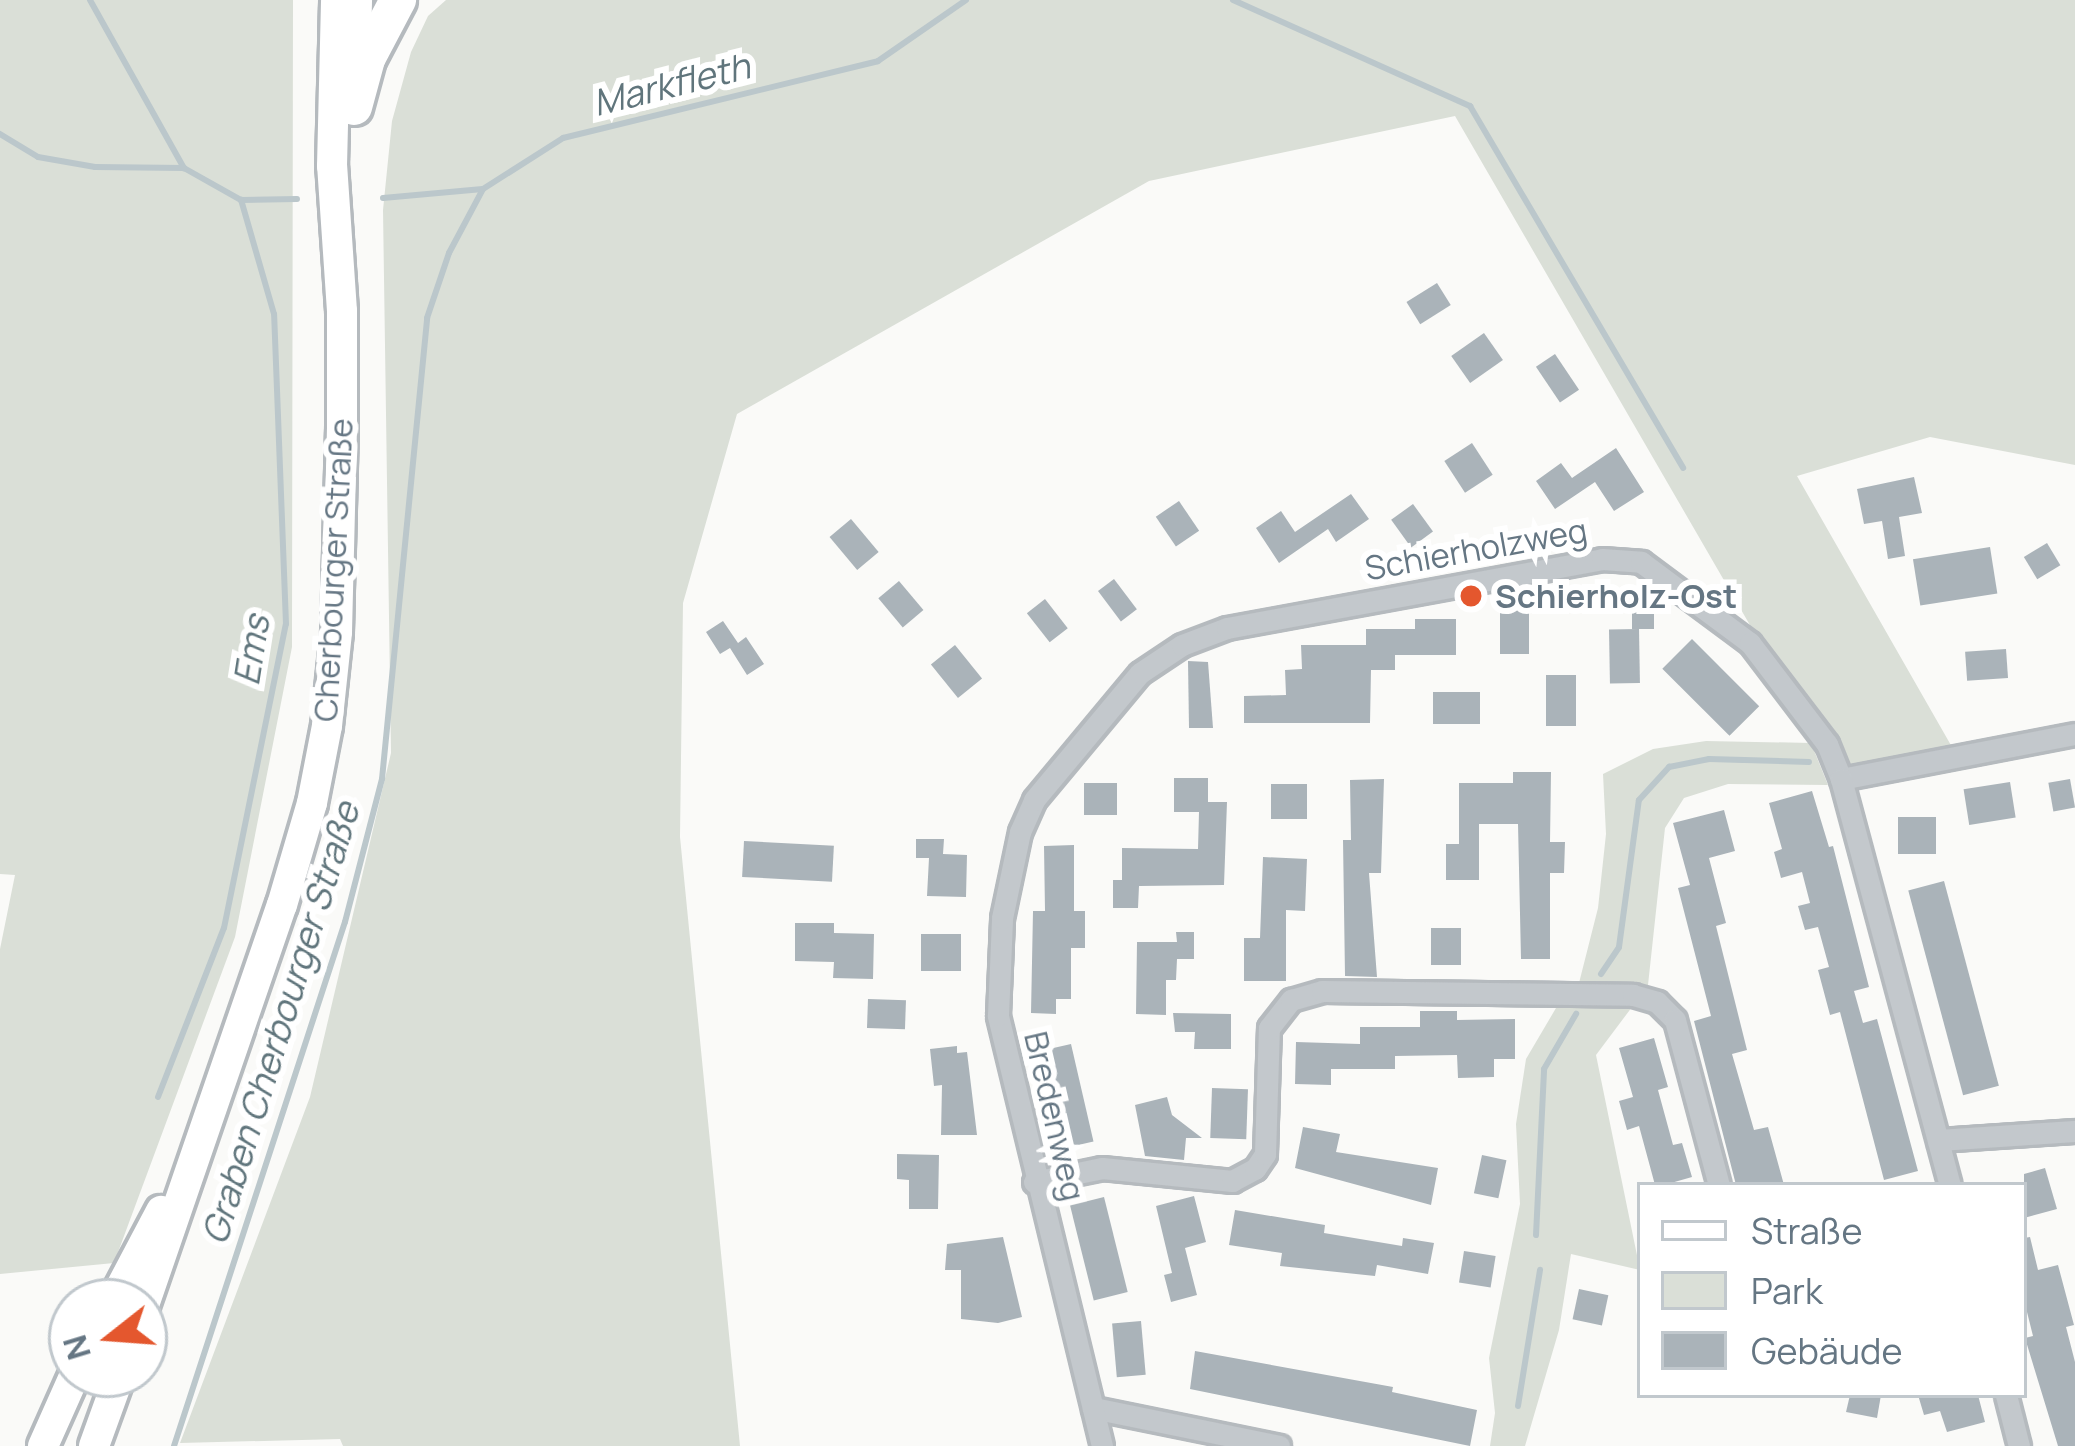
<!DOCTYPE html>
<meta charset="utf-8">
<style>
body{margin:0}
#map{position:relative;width:2075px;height:1446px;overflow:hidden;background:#fafaf8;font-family:Manrope,sans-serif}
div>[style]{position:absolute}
.green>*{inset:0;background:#dadfd7}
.stream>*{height:6px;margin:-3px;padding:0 3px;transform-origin:3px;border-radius:3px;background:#bbc7cb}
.building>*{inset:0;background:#aab3b9;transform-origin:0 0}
.roads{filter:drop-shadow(3px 0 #b5babe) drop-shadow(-3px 0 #b5babe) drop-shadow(0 3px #b5babe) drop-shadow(0 -3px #b5babe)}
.minor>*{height:21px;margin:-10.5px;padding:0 10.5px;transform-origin:10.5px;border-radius:10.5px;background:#c3c8cc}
.primary>*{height:30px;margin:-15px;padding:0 15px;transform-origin:15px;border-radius:15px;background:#fff}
.motorway>*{height:36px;margin:-18px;padding:0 18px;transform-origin:18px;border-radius:18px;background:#fff}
.dots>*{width:33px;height:33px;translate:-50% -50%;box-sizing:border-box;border:6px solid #fff;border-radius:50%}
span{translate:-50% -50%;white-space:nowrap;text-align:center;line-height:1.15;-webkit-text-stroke:12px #fff;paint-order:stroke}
.street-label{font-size:33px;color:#657683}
.poi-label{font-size:33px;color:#657683;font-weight:700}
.left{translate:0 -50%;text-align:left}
.water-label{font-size:36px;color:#60757c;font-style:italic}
.legend{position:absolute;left:1637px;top:1182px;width:390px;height:216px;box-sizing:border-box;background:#fff;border:3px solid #c1c8cd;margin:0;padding:15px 21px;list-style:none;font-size:36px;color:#657683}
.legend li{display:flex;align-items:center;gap:24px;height:60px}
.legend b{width:60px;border:3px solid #c1c8cd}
.north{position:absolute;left:48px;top:1278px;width:120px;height:120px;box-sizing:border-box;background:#fff;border:3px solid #c1c8cd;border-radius:50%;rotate:253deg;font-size:33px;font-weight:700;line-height:48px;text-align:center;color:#657683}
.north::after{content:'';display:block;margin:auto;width:42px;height:54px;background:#e4572e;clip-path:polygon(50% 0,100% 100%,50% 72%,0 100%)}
</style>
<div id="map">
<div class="green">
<i style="clip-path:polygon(0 0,293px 0,292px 647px,235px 937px,114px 1263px,0 1274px,0 949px,15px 875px,0 874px)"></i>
<i style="clip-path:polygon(446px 0,2075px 0,2075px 465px,1930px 437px,1797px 476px,1952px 747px,1843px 770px,1758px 639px,1455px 116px,1149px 181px,737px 414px,683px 603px,680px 837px,740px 1446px,343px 1446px,340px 1439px,180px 1443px,310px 1097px,391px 753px,383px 210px,392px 121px,411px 52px,428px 16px)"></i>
<i style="clip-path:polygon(1706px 741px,1811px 743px,1828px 785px,1728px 784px,1684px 798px,1665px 828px,1648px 985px,1579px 983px,1598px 908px,1606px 834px,1603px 774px,1653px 749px)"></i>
<i style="clip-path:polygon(1632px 1007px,1596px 1055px,1640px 1270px,1571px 1254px,1559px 1330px,1525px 1446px,1490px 1446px,1495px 1413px,1489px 1358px,1520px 1204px,1516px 1124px,1526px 1059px,1556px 1008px)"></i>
</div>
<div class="stream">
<i style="left:90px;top:0;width:193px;rotate:60.8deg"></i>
<i style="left:184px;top:168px;width:65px;rotate:29.3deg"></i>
<i style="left:241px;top:200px;width:56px;rotate:-1deg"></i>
<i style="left:1233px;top:0;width:260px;rotate:24.1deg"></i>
<i style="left:1470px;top:106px;width:420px;rotate:59.5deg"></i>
<i style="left:0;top:134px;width:44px;rotate:31.2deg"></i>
<i style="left:38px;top:157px;width:58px;rotate:10deg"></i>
<i style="left:95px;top:167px;width:89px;rotate:0.6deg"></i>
<i style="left:383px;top:198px;width:100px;rotate:-5.1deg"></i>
<i style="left:483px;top:189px;width:95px;rotate:-32.5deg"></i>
<i style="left:563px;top:138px;width:324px;rotate:-13.7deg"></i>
<i style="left:878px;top:61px;width:107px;rotate:-34.7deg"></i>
<i style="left:1601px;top:974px;width:32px;rotate:-56deg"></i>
<i style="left:1619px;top:947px;width:148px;rotate:-82.3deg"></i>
<i style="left:1639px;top:800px;width:45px;rotate:-47.7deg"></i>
<i style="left:1669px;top:767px;width:41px;rotate:-11.3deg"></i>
<i style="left:1709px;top:759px;width:100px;rotate:1.7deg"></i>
<i style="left:158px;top:1097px;width:181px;rotate:-68.7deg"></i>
<i style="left:224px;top:928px;width:310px;rotate:-78.5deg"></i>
<i style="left:286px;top:624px;width:310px;rotate:-92.2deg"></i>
<i style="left:274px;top:314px;width:119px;rotate:-106.1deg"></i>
<i style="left:1536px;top:1235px;width:166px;rotate:-87.2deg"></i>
<i style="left:1544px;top:1069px;width:64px;rotate:-59.8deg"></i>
<i style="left:1518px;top:1406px;width:138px;rotate:-80.8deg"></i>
<i style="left:174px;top:1446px;width:551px;rotate:-71.93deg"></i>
<i style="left:345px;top:922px;width:148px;rotate:-75.5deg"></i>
<i style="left:382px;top:779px;width:463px;rotate:-84.4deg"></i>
<i style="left:427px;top:318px;width:69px;rotate:-71.3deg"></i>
<i style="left:449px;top:253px;width:72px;rotate:-62deg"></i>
</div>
<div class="building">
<i style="left:1437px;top:283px;width:26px;height:36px;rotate:58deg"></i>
<i style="left:1484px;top:333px;width:33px;height:40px;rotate:55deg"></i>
<i style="left:1555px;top:354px;width:43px;height:23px;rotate:56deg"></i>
<i style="left:1472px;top:443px;width:38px;height:33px;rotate:57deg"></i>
<i style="clip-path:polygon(1616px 448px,1644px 492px,1614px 511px,1595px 482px,1555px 509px,1536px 481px,1561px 463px,1572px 478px)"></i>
<i style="clip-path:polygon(1914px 477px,1922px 513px,1899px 517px,1905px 556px,1888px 559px,1882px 521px,1864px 524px,1857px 489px)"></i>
<i style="clip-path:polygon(1351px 494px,1369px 519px,1336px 542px,1328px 529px,1279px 563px,1256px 528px,1281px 511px,1295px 532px)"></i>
<i style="left:1179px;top:501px;width:36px;height:28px;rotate:56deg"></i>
<i style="left:1413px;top:504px;width:34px;height:27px;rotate:54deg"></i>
<i style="left:851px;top:519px;width:43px;height:28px;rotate:50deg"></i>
<i style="left:2047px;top:543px;width:26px;height:27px;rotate:59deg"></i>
<i style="left:1990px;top:547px;width:47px;height:78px;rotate:81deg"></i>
<i style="left:1114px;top:579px;width:38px;height:20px;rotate:53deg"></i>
<i style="left:899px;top:581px;width:38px;height:27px;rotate:50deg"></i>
<i style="left:1045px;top:599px;width:37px;height:23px;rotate:52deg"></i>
<i style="left:1654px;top:606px;width:23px;height:22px;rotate:90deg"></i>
<i style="left:1500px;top:607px;width:29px;height:47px"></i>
<i style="clip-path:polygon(1415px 619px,1456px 619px,1456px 655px,1395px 655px,1395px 670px,1371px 670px,1370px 723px,1244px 723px,1244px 696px,1286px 695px,1285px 670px,1302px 669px,1301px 645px,1366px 645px,1366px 629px,1415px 629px)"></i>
<i style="clip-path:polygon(723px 621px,738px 643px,746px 637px,764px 664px,747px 675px,730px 648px,720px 654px,706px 632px)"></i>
<i style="left:1639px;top:629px;width:54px;height:30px;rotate:89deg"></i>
<i style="left:1692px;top:639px;width:95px;height:42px;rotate:45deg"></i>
<i style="left:955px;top:645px;width:43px;height:31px;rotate:51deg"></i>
<i style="left:2006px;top:649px;width:29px;height:41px;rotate:86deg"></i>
<i style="clip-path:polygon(1188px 661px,1208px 662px,1213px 728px,1189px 728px)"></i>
<i style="left:1546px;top:675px;width:30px;height:51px"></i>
<i style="left:1433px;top:692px;width:47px;height:32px"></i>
<i style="clip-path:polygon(1513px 772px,1551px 772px,1550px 842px,1565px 842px,1564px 873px,1550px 873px,1550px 959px,1521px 959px,1518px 824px,1479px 824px,1479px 880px,1446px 880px,1446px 844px,1459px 844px,1459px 783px,1513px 783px)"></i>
<i style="clip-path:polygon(1174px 778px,1208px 778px,1208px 802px,1227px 802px,1224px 885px,1139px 886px,1138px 908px,1113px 908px,1113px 880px,1122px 880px,1122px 848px,1198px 849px,1199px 812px,1174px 812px)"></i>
<i style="clip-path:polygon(1384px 779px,1381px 873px,1369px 873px,1377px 977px,1345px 976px,1343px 840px,1351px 840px,1350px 780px)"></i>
<i style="left:2070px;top:779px;width:29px;height:22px;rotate:80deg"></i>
<i style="left:2010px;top:782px;width:36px;height:47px;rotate:81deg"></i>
<i style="left:1117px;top:783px;width:32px;height:33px;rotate:90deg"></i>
<i style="left:1307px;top:784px;width:35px;height:36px;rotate:90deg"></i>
<i style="clip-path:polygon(1812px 791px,1829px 847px,1833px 846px,1869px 987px,1854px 991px,1863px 1023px,1877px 1019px,1918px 1171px,1884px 1180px,1840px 1012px,1830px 1015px,1818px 970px,1829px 967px,1818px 927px,1805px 930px,1798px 906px,1810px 903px,1802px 872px,1781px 878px,1774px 852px,1782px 849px,1769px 803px)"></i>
<i style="clip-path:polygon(1724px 810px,1735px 851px,1709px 858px,1726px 923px,1716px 926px,1747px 1050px,1732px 1054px,1754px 1130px,1768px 1127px,1784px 1185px,1736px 1185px,1694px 1021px,1711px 1016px,1678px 888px,1690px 885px,1673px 823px)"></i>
<i style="left:1898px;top:817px;width:38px;height:37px"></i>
<i style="clip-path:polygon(916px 839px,944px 839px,943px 854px,967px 855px,966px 897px,927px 896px,929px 858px,916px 858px)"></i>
<i style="left:744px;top:841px;width:90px;height:36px;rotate:3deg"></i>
<i style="clip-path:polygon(1074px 845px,1074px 911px,1085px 911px,1085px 948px,1071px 948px,1071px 999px,1056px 999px,1056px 1014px,1031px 1013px,1033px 911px,1045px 911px,1044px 846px)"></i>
<i style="clip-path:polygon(1263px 857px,1307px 859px,1305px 911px,1286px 910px,1286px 981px,1244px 981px,1244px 938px,1260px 938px)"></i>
<i style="left:1944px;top:881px;width:212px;height:37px;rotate:75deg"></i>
<i style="clip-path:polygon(795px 923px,834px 923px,834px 933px,874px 934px,873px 979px,833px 978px,834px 962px,795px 961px)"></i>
<i style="left:1431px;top:928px;width:30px;height:37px"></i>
<i style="clip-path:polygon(1176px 932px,1194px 932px,1194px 959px,1177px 959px,1176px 980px,1166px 980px,1166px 1015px,1136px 1014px,1137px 942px,1177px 942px)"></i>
<i style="left:921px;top:934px;width:40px;height:37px"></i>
<i style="left:868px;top:999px;width:38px;height:29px;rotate:2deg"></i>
<i style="clip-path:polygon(1420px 1011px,1457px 1011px,1457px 1020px,1515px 1019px,1515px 1059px,1494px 1059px,1494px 1077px,1458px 1078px,1457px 1055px,1395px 1056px,1395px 1069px,1331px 1069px,1331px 1085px,1295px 1084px,1296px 1042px,1360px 1044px,1360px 1027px,1420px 1027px)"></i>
<i style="clip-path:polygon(1173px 1013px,1231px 1014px,1231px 1049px,1194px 1049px,1195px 1032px,1175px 1032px)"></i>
<i style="clip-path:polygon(1654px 1038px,1668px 1087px,1658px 1090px,1673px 1145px,1682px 1143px,1692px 1177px,1664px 1185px,1655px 1185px,1639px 1126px,1627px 1130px,1619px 1101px,1633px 1097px,1619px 1048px)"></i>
<i style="left:1071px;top:1044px;width:100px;height:35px;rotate:77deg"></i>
<i style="clip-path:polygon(957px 1046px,957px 1053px,967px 1052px,977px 1135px,941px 1135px,942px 1085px,934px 1086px,930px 1049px)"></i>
<i style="left:1212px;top:1088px;width:36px;height:50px;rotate:2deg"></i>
<i style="clip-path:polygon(1167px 1097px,1172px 1115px,1202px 1138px,1186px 1138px,1184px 1160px,1145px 1156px,1135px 1105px)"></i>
<i style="clip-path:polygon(1303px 1127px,1340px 1134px,1336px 1152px,1438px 1168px,1431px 1205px,1295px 1168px)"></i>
<i style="clip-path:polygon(897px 1154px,939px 1155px,938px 1209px,909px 1209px,909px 1180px,897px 1179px)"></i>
<i style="left:1482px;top:1155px;width:25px;height:39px;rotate:12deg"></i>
<i style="clip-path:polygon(2045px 1168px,2057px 1209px,2024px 1218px,2024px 1174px)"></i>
<i style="clip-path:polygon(1194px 1196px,1206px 1242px,1185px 1248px,1197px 1295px,1171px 1302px,1164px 1275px,1172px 1273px,1156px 1206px)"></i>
<i style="left:1104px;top:1197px;width:98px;height:35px;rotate:76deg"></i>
<i style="clip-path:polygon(1235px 1210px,1325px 1225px,1324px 1233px,1402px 1246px,1403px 1238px,1434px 1243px,1428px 1274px,1377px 1265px,1375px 1276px,1280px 1266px,1282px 1253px,1229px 1245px)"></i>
<i style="clip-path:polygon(1003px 1237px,1022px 1317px,998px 1323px,961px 1319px,961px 1270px,945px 1270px,947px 1244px)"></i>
<i style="clip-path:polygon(2030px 1237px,2038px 1270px,2058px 1265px,2074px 1325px,2066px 1327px,2075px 1362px,2075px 1446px,2058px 1446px,2025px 1338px,2033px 1336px,2024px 1300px,2024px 1238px)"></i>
<i style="left:1464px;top:1251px;width:32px;height:32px;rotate:9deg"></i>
<i style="left:1579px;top:1289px;width:30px;height:31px;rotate:12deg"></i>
<i style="left:1141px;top:1321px;width:54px;height:29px;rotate:85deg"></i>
<i style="clip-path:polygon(1195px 1351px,1393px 1387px,1392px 1392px,1477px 1410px,1470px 1446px,1190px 1389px)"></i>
<i style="clip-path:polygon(1850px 1395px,1881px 1395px,1877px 1418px,1846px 1412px)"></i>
<i style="clip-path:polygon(1918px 1395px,1978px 1395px,1985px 1422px,1947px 1432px,1940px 1411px,1924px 1415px)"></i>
</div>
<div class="roads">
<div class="minor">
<i style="left:1841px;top:779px;width:238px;rotate:-10.9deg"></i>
<i style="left:1938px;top:1140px;width:137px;rotate:-3.8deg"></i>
<i style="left:1034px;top:1182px;width:69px;rotate:-11.6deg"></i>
<i style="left:1102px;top:1168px;width:131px;rotate:5.7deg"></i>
<i style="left:1232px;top:1181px;width:26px;rotate:-28deg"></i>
<i style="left:1255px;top:1169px;width:18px;rotate:-56deg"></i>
<i style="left:1265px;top:1154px;width:126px;rotate:-88.2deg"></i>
<i style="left:1269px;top:1028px;width:36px;rotate:-52deg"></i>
<i style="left:1291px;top:1000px;width:32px;rotate:-16deg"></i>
<i style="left:1322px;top:991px;width:311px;rotate:0.7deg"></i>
<i style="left:1633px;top:995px;width:25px;rotate:16deg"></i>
<i style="left:1657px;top:1002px;width:25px;rotate:45deg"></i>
<i style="left:1675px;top:1020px;width:171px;rotate:75.1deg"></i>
<i style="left:2006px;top:1395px;width:53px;rotate:75.7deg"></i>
<i style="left:1093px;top:1408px;width:190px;rotate:11.5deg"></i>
<i style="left:1102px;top:1446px;width:443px;rotate:-103.6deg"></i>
<i style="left:998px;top:1015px;width:97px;rotate:-87.6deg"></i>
<i style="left:1002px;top:918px;width:88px;rotate:-78.2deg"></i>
<i style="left:1020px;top:832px;width:35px;rotate:-66deg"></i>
<i style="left:1034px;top:800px;width:165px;rotate:-50.2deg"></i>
<i style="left:1140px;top:673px;width:50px;rotate:-33.7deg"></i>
<i style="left:1182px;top:645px;width:48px;rotate:-20.7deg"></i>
<i style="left:1227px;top:628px;width:381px;rotate:-10.4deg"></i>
<i style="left:1602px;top:559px;width:39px;rotate:4deg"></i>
<i style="left:1641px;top:562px;width:136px;rotate:36.6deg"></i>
<i style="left:1750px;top:643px;width:127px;rotate:52.7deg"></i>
<i style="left:1827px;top:744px;width:38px;rotate:68deg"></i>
<i style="left:1841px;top:779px;width:420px;rotate:75deg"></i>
</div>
<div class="primary">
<i style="left:355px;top:78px;width:78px;rotate:-88.5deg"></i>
<i style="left:113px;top:1302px;width:103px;rotate:-62.2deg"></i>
<i style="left:144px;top:1305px;width:423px;rotate:-71deg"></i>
<i style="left:282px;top:905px;width:106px;rotate:-73.6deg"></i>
<i style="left:312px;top:803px;width:78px;rotate:-79deg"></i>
<i style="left:327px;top:726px;width:95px;rotate:-83.9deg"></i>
<i style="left:337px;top:632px;width:204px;rotate:-88.6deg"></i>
<i style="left:342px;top:428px;width:117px;rotate:-90deg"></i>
<i style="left:342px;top:311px;width:145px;rotate:-93.9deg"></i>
<i style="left:332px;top:166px;width:166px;rotate:-88.6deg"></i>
<i style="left:43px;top:1446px;width:79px;rotate:-66deg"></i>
<i style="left:94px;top:1446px;width:77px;rotate:-70.1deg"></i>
</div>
<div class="motorway">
<i style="left:354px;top:107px;width:50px;rotate:-74.8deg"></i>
<i style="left:367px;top:59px;width:67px;rotate:-62.3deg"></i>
</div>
</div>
<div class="dots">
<i style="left:1471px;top:596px;background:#e4572e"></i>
</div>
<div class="street-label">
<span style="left:1476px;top:549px;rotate:-10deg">Schierholzweg</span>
<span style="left:333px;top:570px;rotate:-87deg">Cherbourger Straße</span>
<span style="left:1055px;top:1116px;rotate:77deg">Bredenweg</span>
</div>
<div class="poi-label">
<span class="left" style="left:1495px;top:596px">Schierholz-Ost</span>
</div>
<div class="water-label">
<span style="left:671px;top:84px;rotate:-14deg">Markfleth</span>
<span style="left:251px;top:650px;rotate:-81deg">Ems</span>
<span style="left:280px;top:1023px;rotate:-73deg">Graben Cherbourger Straße</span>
</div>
<ul class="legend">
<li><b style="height:15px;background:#fff"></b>Straße</li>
<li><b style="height:33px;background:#dadfd7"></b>Park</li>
<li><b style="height:33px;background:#aab3b9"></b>Gebäude</li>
</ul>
<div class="north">N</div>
</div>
